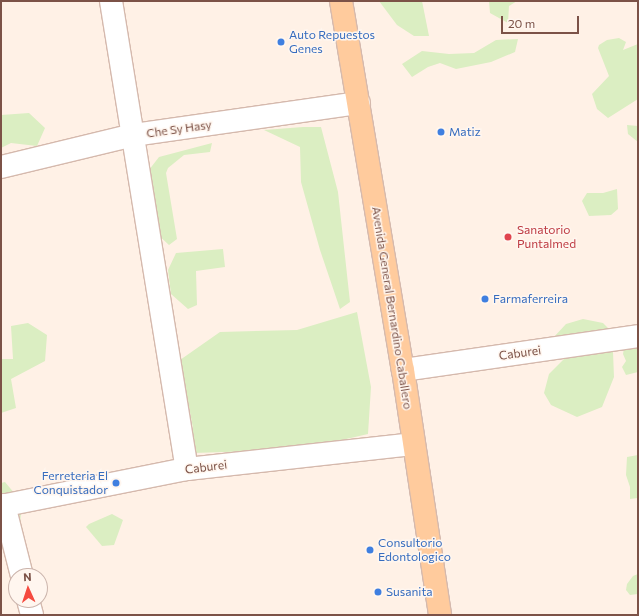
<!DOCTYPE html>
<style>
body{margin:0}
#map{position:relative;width:639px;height:616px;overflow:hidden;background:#fff1e6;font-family:Commissioner,sans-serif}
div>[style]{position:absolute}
.green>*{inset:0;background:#dbeec2}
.roads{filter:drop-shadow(1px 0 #d5b9ad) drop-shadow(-1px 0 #d5b9ad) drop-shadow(0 1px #d5b9ad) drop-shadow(0 -1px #d5b9ad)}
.street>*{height:22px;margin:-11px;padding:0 11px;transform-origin:11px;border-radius:11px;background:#fff}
.primary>*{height:22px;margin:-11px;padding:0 11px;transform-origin:11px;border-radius:11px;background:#ffcb9d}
.dots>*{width:11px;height:11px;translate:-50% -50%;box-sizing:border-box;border:2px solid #fff6ef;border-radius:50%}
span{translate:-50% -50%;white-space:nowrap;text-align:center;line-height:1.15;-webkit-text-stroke:3px #fff6ef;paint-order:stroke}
.shop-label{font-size:12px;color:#366cbe}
.left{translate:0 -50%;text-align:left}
.right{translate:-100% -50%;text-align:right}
.street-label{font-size:12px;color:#7c5247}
.health-label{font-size:12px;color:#be3a42}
.frame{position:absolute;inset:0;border:2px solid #7c5247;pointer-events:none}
.north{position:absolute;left:8px;top:568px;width:40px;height:40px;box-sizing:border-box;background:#fff6ef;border:1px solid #cbb4ac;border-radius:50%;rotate:357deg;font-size:11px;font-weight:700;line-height:16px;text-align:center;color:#7c5247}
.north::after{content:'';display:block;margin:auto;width:14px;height:18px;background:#f54a3f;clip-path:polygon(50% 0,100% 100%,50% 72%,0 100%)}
.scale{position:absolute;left:501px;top:16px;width:78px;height:18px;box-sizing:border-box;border:2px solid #7c5247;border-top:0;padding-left:5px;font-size:12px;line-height:14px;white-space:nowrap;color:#7c5247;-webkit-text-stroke:3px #fff6ef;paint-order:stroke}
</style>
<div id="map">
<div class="green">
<i style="clip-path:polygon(379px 1px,422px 1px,429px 36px,414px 36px,397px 25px)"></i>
<i style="clip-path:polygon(489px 1px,517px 1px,509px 6px,508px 23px,490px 13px)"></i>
<i style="clip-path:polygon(619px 38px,626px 42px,623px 50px,638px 44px,638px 99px,608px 118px,597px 109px,592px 94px,609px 76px,598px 48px,599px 45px,607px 40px)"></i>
<i style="clip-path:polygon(518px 39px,515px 52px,491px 62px,456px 69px,440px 63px,428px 67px,412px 77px,402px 64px,422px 51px,449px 54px,474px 53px,496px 40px)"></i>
<i style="clip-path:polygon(29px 113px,45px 128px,37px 146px,11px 143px,1px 148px,1px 115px)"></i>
<i style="clip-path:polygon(627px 125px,638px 126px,638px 142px,628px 134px)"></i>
<i style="clip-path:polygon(303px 127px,321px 127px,338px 192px,350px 302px,340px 309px,320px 250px,301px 182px,300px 147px,264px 130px)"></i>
<i style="clip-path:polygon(212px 143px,210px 152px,184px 155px,168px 168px,166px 173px,177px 239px,169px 245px,155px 232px,154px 194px,145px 175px,159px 157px)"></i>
<i style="clip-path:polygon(617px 189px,618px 209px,611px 215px,589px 216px,582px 201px,587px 193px,603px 193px)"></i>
<i style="clip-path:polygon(223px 249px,225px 267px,196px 271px,197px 305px,188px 309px,171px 294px,168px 270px,176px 253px)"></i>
<i style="clip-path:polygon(357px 312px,371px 387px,368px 434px,320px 445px,257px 451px,193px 453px,193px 428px,180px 360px,220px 332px,297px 330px)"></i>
<i style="clip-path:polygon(583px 319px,603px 323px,612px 332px,616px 345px,613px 352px,614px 377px,602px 407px,577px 417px,551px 405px,544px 393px,549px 374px,569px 354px,553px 338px,566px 324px)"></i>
<i style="clip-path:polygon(28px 323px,47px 335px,45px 361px,11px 379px,16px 408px,1px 413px,1px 359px,13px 359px,11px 326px)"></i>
<i style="clip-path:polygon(638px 347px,638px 372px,626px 375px,622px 367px,626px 361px,623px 354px,624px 348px)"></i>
<i style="clip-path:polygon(638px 455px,638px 498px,630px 499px,630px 487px,626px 475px,627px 457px)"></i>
<i style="clip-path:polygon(5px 482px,15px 494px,23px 492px,20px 524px,1px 524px,1px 483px)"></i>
<i style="clip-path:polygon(112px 514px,123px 520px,114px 545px,102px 546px,86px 527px,89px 524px)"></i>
<i style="clip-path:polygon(638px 574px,638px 594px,630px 595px,626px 590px,627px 584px,633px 576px)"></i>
</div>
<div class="roads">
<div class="street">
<i style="left:111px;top:1px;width:474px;rotate:80.8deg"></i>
<i style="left:1px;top:167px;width:136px;rotate:-13.6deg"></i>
<i style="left:133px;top:135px;width:228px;rotate:-8.1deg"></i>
<i style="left:403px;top:370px;width:237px;rotate:-8.2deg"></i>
<i style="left:4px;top:505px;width:73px;rotate:75.8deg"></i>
<i style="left:1px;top:506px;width:190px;rotate:-11.3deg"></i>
<i style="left:187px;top:469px;width:227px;rotate:-6.3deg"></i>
<i style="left:28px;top:600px;width:16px;rotate:75deg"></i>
</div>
<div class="primary">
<i style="left:341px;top:1px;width:374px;rotate:80.5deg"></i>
<i style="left:403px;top:370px;width:248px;rotate:81.4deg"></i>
</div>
</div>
<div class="dots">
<i style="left:281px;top:42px;background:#3f7fe0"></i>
<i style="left:441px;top:132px;background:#3f7fe0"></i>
<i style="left:508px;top:237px;background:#e0444e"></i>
<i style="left:485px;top:299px;background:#3f7fe0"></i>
<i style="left:116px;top:483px;background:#3f7fe0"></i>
<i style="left:370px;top:550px;background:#3f7fe0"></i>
<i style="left:378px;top:592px;background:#3f7fe0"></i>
</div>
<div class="shop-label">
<span class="left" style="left:289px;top:42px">Auto Repuestos<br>Genes</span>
<span class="left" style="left:449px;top:132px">Matiz</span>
<span class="left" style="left:493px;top:299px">Farmaferreira</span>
<span class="right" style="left:108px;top:483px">Ferreteria El<br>Conquistador</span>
<span class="left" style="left:378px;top:550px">Consultorio<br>Edontologico</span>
<span class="left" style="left:386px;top:592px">Susanita</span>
</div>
<div class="street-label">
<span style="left:179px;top:129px;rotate:-8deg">Che Sy Hasy</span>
<span style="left:392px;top:308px;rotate:81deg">Avenida General Bernardino Caballero</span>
<span style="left:520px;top:353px;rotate:-8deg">Caburei</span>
<span style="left:206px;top:467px;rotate:-7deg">Caburei</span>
</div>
<div class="health-label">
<span class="left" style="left:517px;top:237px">Sanatorio<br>Puntalmed</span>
</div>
<div class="frame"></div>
<div class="north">N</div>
<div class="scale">20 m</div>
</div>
